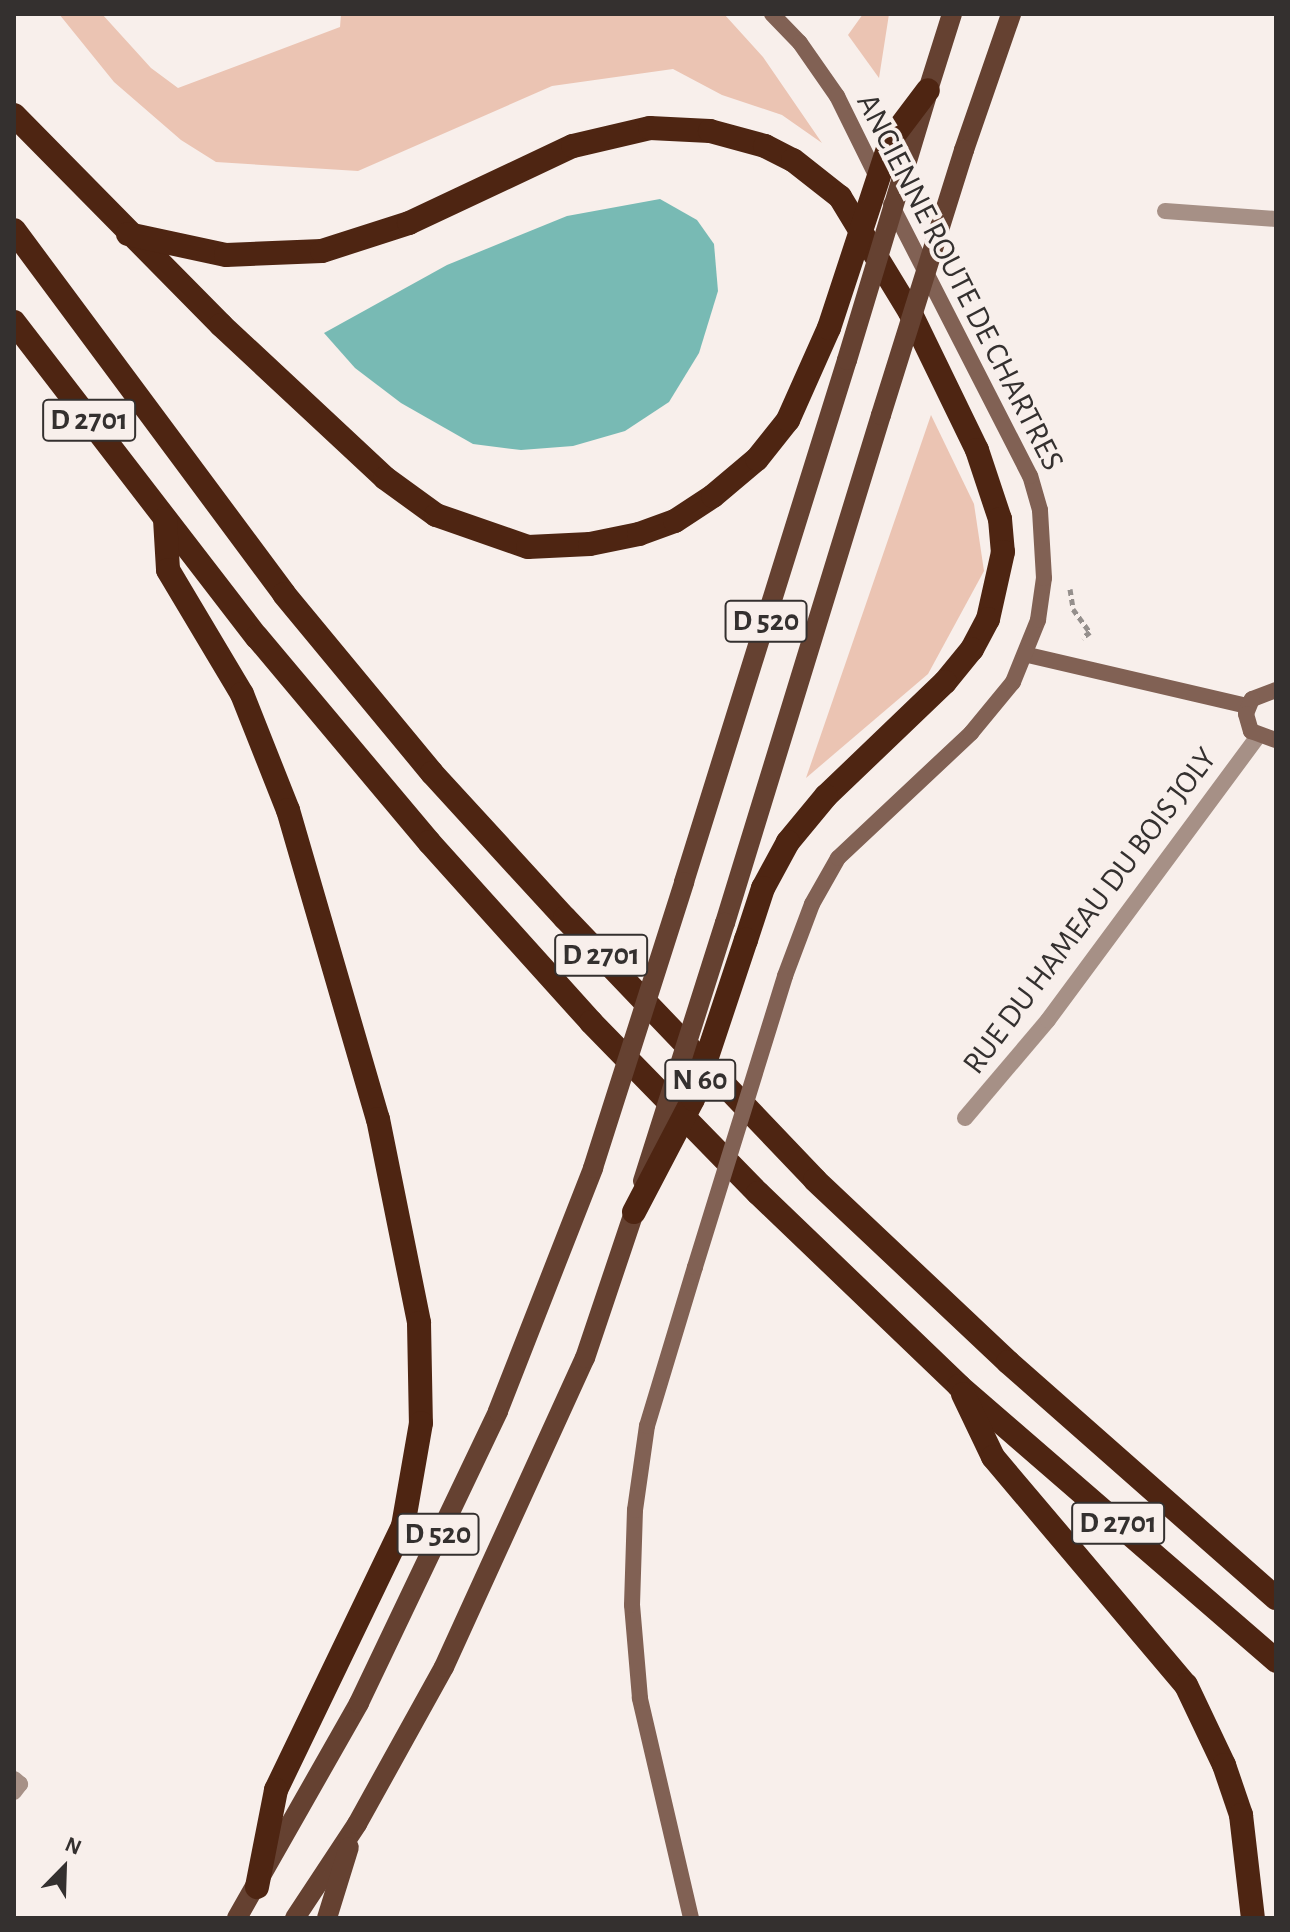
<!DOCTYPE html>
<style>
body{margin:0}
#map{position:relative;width:1290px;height:1932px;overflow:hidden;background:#f8efeb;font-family:"Alegreya Sans",sans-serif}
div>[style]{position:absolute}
.green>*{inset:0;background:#ebc4b3}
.water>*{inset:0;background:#78bab4}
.path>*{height:5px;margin-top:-2.5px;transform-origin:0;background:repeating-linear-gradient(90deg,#958f8c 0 6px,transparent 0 10px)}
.lane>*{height:16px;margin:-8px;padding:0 8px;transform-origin:8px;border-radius:8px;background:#a69086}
.street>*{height:16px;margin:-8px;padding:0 8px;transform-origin:8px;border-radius:8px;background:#a69086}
.secondary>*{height:16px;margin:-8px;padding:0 8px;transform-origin:8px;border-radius:8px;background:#816154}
.primary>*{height:20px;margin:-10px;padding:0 10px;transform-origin:10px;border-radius:10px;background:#654131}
.highway>*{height:24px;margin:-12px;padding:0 12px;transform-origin:12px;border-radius:12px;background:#4e2512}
.secondary-bridge>*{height:16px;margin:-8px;padding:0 8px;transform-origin:8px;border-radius:8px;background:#816154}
.primary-bridge>*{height:20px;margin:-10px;padding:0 10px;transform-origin:10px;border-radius:10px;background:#654131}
.highway-bridge>*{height:24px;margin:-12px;padding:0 12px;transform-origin:12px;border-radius:12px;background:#4e2512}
span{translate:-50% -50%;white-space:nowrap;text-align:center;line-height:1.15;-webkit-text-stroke:8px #f8efeb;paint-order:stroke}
.shield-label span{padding:2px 6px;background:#f8efeb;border:2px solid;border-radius:6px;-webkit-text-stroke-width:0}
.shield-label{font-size:30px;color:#34302f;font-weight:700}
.street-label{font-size:32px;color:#34302f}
.frame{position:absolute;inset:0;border:16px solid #34302f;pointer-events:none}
.north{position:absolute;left:24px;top:1828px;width:80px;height:80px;-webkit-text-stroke:6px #f8efeb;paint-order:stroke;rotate:23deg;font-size:22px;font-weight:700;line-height:32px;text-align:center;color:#34302f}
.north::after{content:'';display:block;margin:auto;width:28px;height:36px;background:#34302f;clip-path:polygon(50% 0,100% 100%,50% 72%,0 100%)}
</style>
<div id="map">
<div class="green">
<i style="clip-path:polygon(59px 14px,102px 14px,151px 68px,178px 88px,340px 27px,341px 14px,724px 14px,763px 57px,822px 143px,782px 115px,722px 95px,673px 69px,552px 86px,358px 171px,216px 162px,181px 140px,114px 82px)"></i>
<i style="clip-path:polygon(863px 14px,889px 14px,879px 78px,848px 35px)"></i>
<i style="clip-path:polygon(931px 415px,974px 504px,984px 571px,928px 674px,806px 778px)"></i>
</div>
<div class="water">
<i style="clip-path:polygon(660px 199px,697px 220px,714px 244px,718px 291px,699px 353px,669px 402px,625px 431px,573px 446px,521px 450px,473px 444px,401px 403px,355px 368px,324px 333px,447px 265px,567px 216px)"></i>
</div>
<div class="path">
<i style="left:1070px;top:589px;width:20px;rotate:81deg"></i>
<i style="left:1073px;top:609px;width:29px;rotate:54deg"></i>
<i style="left:1090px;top:632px;width:10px;rotate:143deg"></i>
</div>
<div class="lane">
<i style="left:14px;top:1779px;width:8px;rotate:40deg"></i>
<i style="left:20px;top:1784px;width:10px;rotate:127deg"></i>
</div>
<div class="street">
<i style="left:1165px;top:211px;width:111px;rotate:4.1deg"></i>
<i style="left:965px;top:1118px;width:128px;rotate:-49.7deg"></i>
<i style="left:1048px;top:1020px;width:353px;rotate:-53.5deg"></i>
</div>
<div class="secondary">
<i style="left:772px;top:14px;width:40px;rotate:46deg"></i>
<i style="left:800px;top:43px;width:65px;rotate:55.1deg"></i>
<i style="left:837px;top:96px;width:97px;rotate:63.7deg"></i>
<i style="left:1028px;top:655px;width:225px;rotate:13.1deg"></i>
<i style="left:1276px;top:690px;width:26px;rotate:159deg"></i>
<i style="left:1252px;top:699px;width:16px;rotate:112deg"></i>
<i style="left:1246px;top:714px;width:18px;rotate:74deg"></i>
<i style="left:1251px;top:731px;width:27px;rotate:20deg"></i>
<i style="left:785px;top:976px;width:77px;rotate:-69.4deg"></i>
<i style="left:812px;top:904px;width:53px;rotate:-60.5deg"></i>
<i style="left:838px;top:858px;width:183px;rotate:-43.2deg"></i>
<i style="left:971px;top:733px;width:66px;rotate:-50.5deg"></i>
<i style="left:1013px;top:682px;width:67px;rotate:-68deg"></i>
<i style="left:1038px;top:620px;width:42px;rotate:-81.9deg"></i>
<i style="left:1044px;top:578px;width:68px;rotate:-93.4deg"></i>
<i style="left:1040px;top:510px;width:35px;rotate:-106deg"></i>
<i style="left:1030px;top:476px;width:305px;rotate:-117.1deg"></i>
<i style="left:691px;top:1918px;width:226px;rotate:-103.1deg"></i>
<i style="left:640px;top:1698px;width:93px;rotate:-94.9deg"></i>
<i style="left:632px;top:1605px;width:95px;rotate:-88.2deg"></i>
<i style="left:635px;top:1510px;width:85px;rotate:-81.9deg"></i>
<i style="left:647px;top:1426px;width:166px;rotate:-73.2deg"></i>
</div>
<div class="primary">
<i style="left:928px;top:90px;width:80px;rotate:-72.5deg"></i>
<i style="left:964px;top:150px;width:144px;rotate:-70.9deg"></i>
<i style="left:684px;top:882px;width:547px;rotate:-72.66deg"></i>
<i style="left:725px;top:923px;width:531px;rotate:-72.93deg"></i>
<i style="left:237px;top:1918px;width:247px;rotate:-60.4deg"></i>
<i style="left:359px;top:1703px;width:323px;rotate:-64.5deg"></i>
<i style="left:498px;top:1411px;width:261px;rotate:-68.6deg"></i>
<i style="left:295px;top:1918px;width:113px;rotate:-56.6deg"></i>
<i style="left:357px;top:1824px;width:179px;rotate:-61deg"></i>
<i style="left:444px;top:1667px;width:340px;rotate:-65.5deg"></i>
<i style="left:585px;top:1358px;width:154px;rotate:-71.4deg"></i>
<i style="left:327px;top:1918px;width:74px;rotate:-72.8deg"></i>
</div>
<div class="highway">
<i style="left:14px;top:115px;width:295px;rotate:45.4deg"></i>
<i style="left:221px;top:325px;width:224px;rotate:43deg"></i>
<i style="left:385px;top:478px;width:63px;rotate:36deg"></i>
<i style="left:436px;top:515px;width:97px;rotate:19.2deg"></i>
<i style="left:528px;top:547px;width:62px;rotate:-2.8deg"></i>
<i style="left:590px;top:544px;width:50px;rotate:-11.5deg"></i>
<i style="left:639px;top:534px;width:38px;rotate:-20deg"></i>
<i style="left:675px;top:521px;width:45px;rotate:-33.3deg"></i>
<i style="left:713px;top:496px;width:57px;rotate:-40.1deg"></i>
<i style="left:757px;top:459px;width:50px;rotate:-51.5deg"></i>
<i style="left:788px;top:420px;width:101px;rotate:-66deg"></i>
<i style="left:14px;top:230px;width:453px;rotate:53.4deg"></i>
<i style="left:284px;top:594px;width:232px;rotate:50.4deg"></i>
<i style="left:432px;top:773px;width:197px;rotate:47.5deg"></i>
<i style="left:565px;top:918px;width:362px;rotate:46.3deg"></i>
<i style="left:815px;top:1180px;width:265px;rotate:43.3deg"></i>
<i style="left:1008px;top:1362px;width:357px;rotate:41.4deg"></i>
<i style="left:128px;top:234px;width:100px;rotate:12.1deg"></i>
<i style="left:226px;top:255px;width:96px;rotate:-2.4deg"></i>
<i style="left:322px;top:251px;width:91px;rotate:-17.8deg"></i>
<i style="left:409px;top:223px;width:181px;rotate:-25.2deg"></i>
<i style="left:573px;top:146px;width:79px;rotate:-13.2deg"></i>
<i style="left:650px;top:128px;width:60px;rotate:2.9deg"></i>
<i style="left:710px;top:131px;width:57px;rotate:15.3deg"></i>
<i style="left:765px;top:146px;width:31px;rotate:27deg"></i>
<i style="left:793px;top:160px;width:60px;rotate:38.2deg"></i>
<i style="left:840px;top:197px;width:135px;rotate:58.7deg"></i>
<i style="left:910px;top:312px;width:153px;rotate:64.1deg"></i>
<i style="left:977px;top:450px;width:73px;rotate:71.6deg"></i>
<i style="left:1000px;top:519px;width:33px;rotate:85deg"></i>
<i style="left:1003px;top:552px;width:69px;rotate:102.6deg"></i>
<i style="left:988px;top:619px;width:34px;rotate:118deg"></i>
<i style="left:972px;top:649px;width:43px;rotate:129.3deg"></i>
<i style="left:945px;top:682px;width:165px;rotate:136.2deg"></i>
<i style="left:826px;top:796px;width:60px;rotate:129.6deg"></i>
<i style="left:788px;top:842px;width:52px;rotate:118.5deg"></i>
<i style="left:763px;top:888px;width:55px;rotate:108.1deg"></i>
<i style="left:14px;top:322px;width:398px;rotate:52.4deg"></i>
<i style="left:257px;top:637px;width:268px;rotate:50deg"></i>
<i style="left:429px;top:842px;width:242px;rotate:48deg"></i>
<i style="left:591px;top:1022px;width:239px;rotate:45.7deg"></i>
<i style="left:758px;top:1193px;width:279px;rotate:43.8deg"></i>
<i style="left:959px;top:1386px;width:420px;rotate:40.9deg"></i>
<i style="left:165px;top:519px;width:51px;rotate:86.6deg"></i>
<i style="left:168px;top:570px;width:144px;rotate:59.2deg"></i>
<i style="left:242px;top:694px;width:125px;rotate:68.4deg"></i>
<i style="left:288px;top:810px;width:322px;rotate:73.8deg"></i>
<i style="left:378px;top:1119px;width:208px;rotate:78.6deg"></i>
<i style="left:419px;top:1323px;width:100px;rotate:88.9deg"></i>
<i style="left:421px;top:1423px;width:105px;rotate:99.9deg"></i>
<i style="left:403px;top:1526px;width:293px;rotate:115.7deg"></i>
<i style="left:276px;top:1790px;width:99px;rotate:101.1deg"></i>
<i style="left:963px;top:1394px;width:70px;rotate:64.5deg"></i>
<i style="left:993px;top:1457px;width:299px;rotate:49.8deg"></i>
<i style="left:1186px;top:1685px;width:89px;rotate:64.6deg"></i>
<i style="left:1224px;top:1765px;width:53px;rotate:71.2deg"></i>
<i style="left:1241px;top:1815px;width:104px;rotate:83.4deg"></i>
</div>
<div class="secondary-bridge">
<i style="left:695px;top:1267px;width:305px;rotate:-72.8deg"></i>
</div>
<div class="primary-bridge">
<i style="left:847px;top:360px;width:274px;rotate:-73.2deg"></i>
<i style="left:881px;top:415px;width:278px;rotate:-72.6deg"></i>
<i style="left:593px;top:1168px;width:300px;rotate:-72.3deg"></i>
<i style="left:643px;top:1181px;width:271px;rotate:-72.4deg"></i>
</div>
<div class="highway-bridge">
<i style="left:829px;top:328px;width:199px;rotate:-71.8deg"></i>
<i style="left:891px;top:139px;width:61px;rotate:-52.9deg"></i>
<i style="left:634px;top:1212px;width:127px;rotate:-62.4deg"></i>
<i style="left:693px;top:1099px;width:168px;rotate:-71.6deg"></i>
</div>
<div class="shield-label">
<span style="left:89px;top:420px">D 2701</span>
<span style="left:766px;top:621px">D 520</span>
<span style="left:601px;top:955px">D 2701</span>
<span style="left:700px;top:1080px">N 60</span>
<span style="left:1118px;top:1523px">D 2701</span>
<span style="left:438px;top:1534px">D 520</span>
</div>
<div class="street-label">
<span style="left:960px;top:282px;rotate:63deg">ANCIENNE ROUTE DE CHARTRES</span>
<span style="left:1090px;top:911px;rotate:-53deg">RUE DU HAMEAU DU BOIS JOLY</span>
</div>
<div class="frame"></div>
<div class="north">N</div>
</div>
